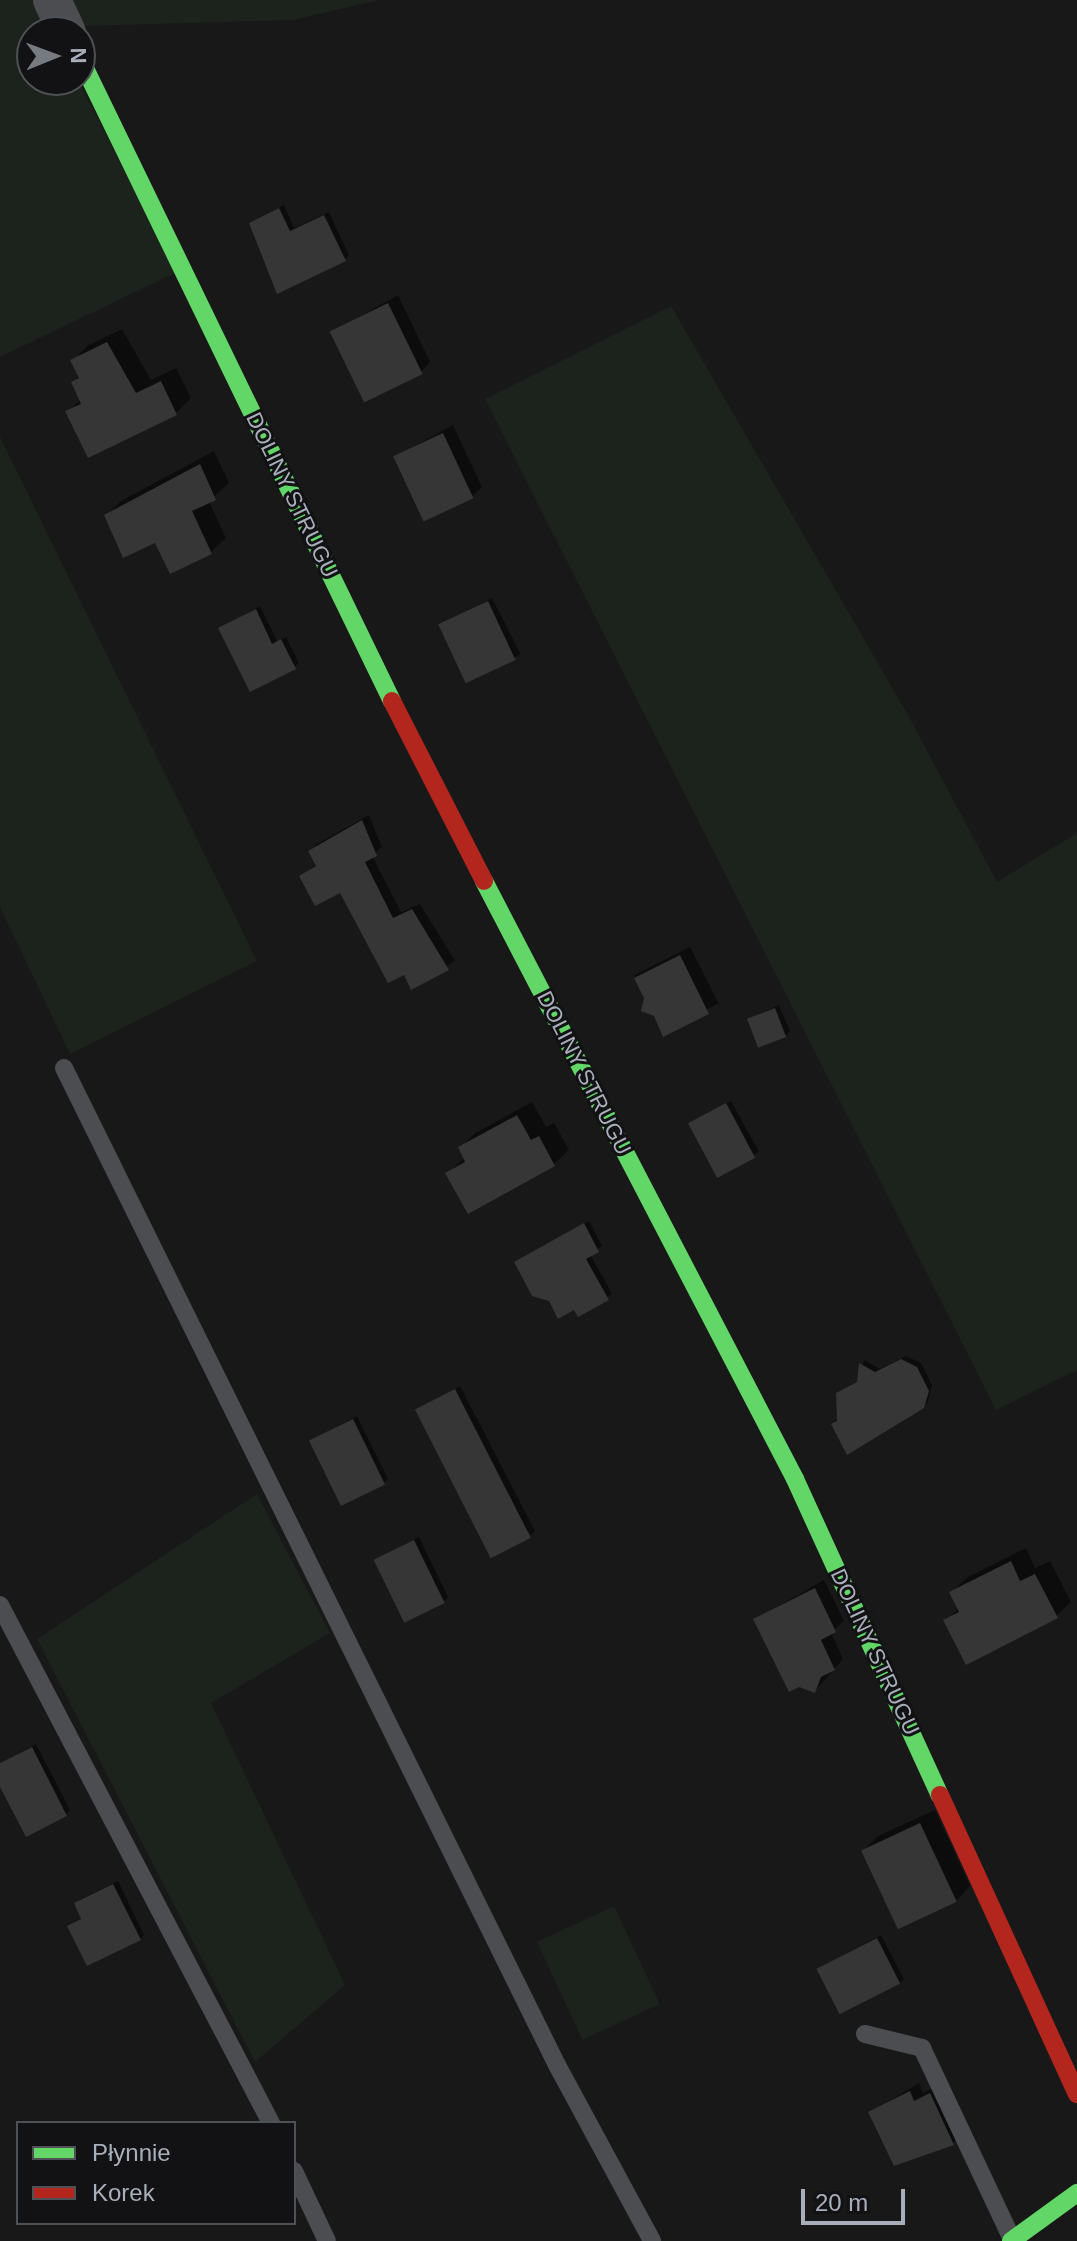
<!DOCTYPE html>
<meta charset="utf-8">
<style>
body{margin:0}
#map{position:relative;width:1077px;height:2241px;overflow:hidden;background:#181818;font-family:Arial,sans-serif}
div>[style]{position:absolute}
.green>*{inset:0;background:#1b231c;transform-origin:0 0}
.shadow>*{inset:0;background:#0007;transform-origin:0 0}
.building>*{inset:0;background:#363637;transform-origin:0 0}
.lane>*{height:18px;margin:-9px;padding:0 9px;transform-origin:9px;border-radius:9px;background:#4c4d51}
.street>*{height:38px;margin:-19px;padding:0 19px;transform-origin:19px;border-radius:19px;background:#4c4d51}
.fast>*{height:18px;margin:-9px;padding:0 9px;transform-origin:9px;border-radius:9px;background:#63d668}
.jam>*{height:18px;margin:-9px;padding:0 9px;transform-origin:9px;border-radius:9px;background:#b3261e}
span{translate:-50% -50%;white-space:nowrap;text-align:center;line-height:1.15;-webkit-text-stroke:6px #121214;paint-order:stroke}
.street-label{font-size:22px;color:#a8afba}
.legend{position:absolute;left:16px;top:2121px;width:280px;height:104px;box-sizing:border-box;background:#121214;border:2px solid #4e5156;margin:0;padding:10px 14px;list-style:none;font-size:24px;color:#a8afba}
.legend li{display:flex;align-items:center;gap:16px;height:40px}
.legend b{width:40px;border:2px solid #4e5156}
.north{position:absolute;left:16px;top:16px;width:80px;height:80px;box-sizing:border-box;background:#121214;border:2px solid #4e5156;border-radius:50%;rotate:89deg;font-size:22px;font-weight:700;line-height:32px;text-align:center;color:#a8afba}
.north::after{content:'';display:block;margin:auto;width:28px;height:36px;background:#767a81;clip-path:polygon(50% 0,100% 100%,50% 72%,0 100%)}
.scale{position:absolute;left:801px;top:2189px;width:104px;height:36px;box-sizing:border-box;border:4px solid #a8afba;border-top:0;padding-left:10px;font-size:24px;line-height:28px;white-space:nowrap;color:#a8afba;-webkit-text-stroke:6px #121214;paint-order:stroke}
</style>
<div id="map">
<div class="green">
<i style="clip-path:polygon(0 0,37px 0,53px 32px,32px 32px,32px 80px,78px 80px,177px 272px,0 357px)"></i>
<i style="clip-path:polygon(70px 0,379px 0,293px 20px,86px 26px)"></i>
<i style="clip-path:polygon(671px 306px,908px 715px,997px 882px,1077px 833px,1077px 1370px,996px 1410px,485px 399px)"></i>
<i style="clip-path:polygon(0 437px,257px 961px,70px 1054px,0 907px)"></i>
<i style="clip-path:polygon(257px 1494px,330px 1633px,211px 1703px,345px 1985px,255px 2062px,37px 1639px)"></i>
<i style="left:614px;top:1906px;width:108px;height:85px;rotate:65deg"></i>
</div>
<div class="shadow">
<i style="clip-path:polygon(284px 205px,294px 228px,329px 212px,349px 255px,345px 260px,251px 224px)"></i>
<i style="clip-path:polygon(398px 295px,430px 362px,421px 372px,332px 332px)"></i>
<i style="clip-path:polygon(122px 329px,151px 380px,176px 368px,191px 398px,176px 413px,89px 455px,68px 412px,81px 399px,73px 382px,80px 375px,73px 361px,87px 346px)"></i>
<i style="clip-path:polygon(453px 425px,482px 487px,472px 497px,395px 457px)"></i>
<i style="clip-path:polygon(214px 451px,229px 483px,209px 501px,226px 538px,211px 552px,156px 540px,106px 516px,121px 501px)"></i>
<i style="left:492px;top:598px;width:63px;height:57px;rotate:63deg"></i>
<i style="clip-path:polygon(260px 606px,277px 641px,286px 637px,299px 663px,294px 667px,221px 628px)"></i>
<i style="clip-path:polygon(369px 815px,382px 847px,372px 856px,401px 912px,420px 904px,455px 961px,412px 987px,341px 890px,302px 876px,318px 864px,310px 851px,317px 844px)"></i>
<i style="left:690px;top:947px;width:63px;height:63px;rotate:63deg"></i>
<i style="clip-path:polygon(779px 1005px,790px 1031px,785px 1036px,749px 1019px)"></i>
<i style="left:731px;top:1101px;width:58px;height:48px;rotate:61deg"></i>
<i style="clip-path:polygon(532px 1102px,546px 1127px,554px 1123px,569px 1150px,554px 1164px,469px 1212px,448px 1173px,465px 1157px,460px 1148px,475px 1133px)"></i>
<i style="clip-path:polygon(589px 1221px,602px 1246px,590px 1254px,612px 1294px,578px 1314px,574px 1307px,550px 1300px,516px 1262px)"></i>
<i style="clip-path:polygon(906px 1356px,921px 1363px,932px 1385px,928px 1402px,847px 1453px,833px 1424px,839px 1419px,838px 1393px,860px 1380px,864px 1360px,880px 1369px)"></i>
<i style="clip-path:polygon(460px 1386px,535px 1531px,531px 1535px,417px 1411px)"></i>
<i style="clip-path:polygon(357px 1416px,388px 1479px,383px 1484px,311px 1441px)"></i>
<i style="clip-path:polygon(419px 1537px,448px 1597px,444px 1601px,377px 1560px)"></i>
<i style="clip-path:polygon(1026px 1548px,1035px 1568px,1050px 1561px,1071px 1602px,1056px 1616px,946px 1621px,959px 1608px,952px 1592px,966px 1578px)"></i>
<i style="clip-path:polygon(824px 1580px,844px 1621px,831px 1632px,843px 1659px,815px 1691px,756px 1619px)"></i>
<i style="clip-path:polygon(36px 1744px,70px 1810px,66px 1814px,0 1783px,0 1763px)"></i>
<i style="clip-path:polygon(935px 1810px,970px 1886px,956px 1901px,863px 1851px,878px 1836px)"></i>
<i style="clip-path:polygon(118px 1881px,144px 1935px,140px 1939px,69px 1926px,83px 1917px,76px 1904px,81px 1899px)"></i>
<i style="clip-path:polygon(881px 1935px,904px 1979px,899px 1983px,818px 1968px)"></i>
<i style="clip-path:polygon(919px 2083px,923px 2093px,939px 2085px,962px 2134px,953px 2143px,895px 2163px,870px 2113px)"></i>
</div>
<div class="building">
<i style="clip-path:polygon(279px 208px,290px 231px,324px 215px,346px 261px,277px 294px,249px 223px)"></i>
<i style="left:388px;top:303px;width:79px;height:65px;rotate:64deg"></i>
<i style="clip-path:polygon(107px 342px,136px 393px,161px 381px,177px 415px,88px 458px,65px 411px,81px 404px,71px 382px,79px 378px,70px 360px)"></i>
<i style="left:443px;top:433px;width:72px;height:55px;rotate:65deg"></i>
<i style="clip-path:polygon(200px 464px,216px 500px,192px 511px,212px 554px,170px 574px,155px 543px,123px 558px,104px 515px)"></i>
<i style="left:488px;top:601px;width:65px;height:55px;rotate:65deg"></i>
<i style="clip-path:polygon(256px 609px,272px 644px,281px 639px,296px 669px,250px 692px,218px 628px)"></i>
<i style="clip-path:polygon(362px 820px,377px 856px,365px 862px,393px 918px,412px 909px,449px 970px,411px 990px,404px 975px,388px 983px,340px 893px,315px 906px,299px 876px,316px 866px,308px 851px)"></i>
<i style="clip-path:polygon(680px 955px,709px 1014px,663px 1037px,654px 1016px,641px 1011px,644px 998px,634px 978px)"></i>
<i style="left:775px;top:1008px;width:31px;height:30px;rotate:69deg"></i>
<i style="left:726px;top:1103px;width:62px;height:43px;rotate:62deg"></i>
<i style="clip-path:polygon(517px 1115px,531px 1140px,539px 1136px,555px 1166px,468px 1214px,445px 1173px,465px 1162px,458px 1147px)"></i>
<i style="clip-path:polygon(584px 1223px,599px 1252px,586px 1259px,609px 1300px,578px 1317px,574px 1310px,558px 1319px,549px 1301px,532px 1296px,514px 1262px)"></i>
<i style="clip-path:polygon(901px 1359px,917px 1367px,929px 1391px,924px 1408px,847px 1455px,831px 1424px,837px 1421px,836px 1393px,857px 1382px,859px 1363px,875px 1372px)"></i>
<i style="left:455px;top:1389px;width:167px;height:45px;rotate:63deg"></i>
<i style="left:353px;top:1419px;width:73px;height:49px;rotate:64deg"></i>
<i style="left:414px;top:1540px;width:70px;height:45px;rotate:64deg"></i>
<i style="clip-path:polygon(1011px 1561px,1020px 1581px,1035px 1574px,1058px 1618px,966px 1665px,943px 1620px,959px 1612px,949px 1592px)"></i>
<i style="clip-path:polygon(815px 1588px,836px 1632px,821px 1640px,835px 1670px,821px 1677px,815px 1693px,799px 1687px,789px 1692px,753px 1619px)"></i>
<i style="clip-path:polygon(32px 1747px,67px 1816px,26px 1837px,0 1787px,0 1763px)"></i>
<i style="left:920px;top:1823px;width:87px;height:65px;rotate:65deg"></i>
<i style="clip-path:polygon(113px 1884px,141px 1940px,87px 1966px,67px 1926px,81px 1919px,74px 1903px)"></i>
<i style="left:877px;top:1938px;width:51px;height:68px;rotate:63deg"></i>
<i style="clip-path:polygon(910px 2091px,914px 2101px,930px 2093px,954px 2145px,894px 2166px,868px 2112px)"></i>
</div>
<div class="lane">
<i style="left:64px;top:1068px;width:1112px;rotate:63.69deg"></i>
<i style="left:557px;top:2065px;width:200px;rotate:61.6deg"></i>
<i style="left:0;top:1605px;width:585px;rotate:62.38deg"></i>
<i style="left:865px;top:2034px;width:59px;rotate:13.8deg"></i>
<i style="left:922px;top:2048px;width:211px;rotate:64.8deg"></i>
<i style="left:294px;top:2171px;width:77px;rotate:64.8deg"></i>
</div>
<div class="street">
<i style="left:52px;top:0;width:35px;rotate:65deg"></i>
</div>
<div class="fast">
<i style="left:80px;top:58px;width:715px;rotate:64.12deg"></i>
<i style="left:484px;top:881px;width:674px;rotate:62.52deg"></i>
<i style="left:795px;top:1479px;width:348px;rotate:65.4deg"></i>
<i style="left:1011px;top:2241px;width:82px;rotate:-36deg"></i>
</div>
<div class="jam">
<i style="left:392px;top:701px;width:202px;rotate:62.9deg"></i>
<i style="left:940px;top:1795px;width:329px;rotate:65.4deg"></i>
</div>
<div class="street-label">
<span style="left:292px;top:495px;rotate:64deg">DOLINY STRUGU</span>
<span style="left:584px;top:1073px;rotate:63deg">DOLINY STRUGU</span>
<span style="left:875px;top:1652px;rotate:65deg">DOLINY STRUGU</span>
</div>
<ul class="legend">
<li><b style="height:10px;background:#63d668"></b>Płynnie</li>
<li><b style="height:10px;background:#b3261e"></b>Korek</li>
</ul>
<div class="north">N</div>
<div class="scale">20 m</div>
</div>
